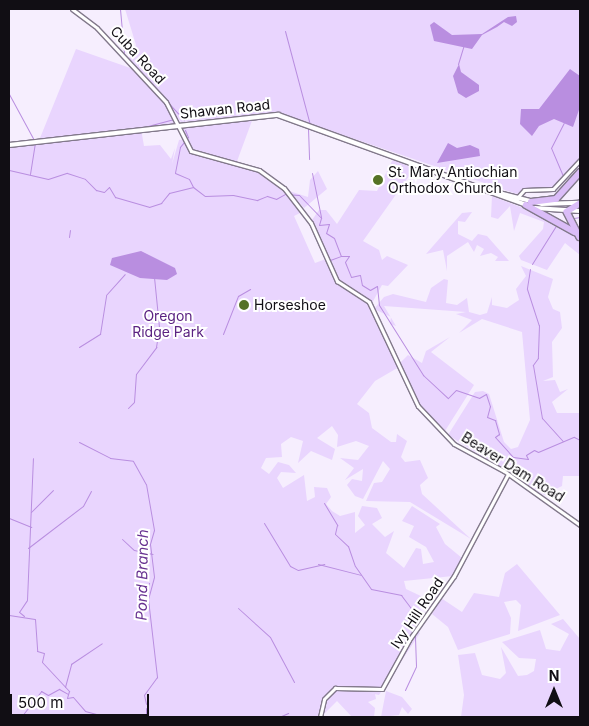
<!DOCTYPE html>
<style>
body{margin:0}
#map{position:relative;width:589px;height:726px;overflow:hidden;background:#f6eefe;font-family:Inter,sans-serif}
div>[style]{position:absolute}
.green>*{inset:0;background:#e9d5fe}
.water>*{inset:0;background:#b98ee0}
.stream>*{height:1px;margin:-0.5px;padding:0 0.5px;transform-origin:0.5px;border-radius:0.5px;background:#b98ee0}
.roads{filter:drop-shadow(1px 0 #82798b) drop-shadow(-1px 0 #82798b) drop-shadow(0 1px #82798b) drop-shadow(0 -1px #82798b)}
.tertiary>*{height:3px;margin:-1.5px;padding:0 1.5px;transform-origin:1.5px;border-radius:1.5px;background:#fff}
.secondary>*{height:4px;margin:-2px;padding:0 2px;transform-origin:2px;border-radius:2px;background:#fff}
.motorway>*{height:5.5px;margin:-2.75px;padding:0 2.75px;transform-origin:2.75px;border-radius:2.75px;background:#dbbdf8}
.dots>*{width:14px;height:14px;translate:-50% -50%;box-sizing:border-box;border:2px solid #fff;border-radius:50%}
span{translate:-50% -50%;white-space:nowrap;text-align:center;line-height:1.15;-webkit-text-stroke:4px #fff;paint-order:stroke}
.street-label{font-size:14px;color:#110e14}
.poi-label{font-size:14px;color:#110e14}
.left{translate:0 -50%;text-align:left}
.park-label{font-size:14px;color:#5b2382}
.water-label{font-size:15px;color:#683291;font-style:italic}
.frame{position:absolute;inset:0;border:10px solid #110e14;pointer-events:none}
.north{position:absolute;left:529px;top:666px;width:50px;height:50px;-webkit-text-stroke:4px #fff;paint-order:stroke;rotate:0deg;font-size:14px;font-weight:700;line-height:20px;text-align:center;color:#110e14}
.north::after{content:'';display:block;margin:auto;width:18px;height:22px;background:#110e14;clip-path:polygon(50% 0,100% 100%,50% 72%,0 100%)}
.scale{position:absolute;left:10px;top:694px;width:139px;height:22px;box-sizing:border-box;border:2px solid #110e14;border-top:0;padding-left:6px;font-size:15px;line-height:18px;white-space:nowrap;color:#110e14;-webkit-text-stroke:4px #fff;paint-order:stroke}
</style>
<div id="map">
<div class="green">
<i style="clip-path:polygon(125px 9px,580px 9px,580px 158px,553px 188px,525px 188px,517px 194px,281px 114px,181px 122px,128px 60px,136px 45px)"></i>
<i style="clip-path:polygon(76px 49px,136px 70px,166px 102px,175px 123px,141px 129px,144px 146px,160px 145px,171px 159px,175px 148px,172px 164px,179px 140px,184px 139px,183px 127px,253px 118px,236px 164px,263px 173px,281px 185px,302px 212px,294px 216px,315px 263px,326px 259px,338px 283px,370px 306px,399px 367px,375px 381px,357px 404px,369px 413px,372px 428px,391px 442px,396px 442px,397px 434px,407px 441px,401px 457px,405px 462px,420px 460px,428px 478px,420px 485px,422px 494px,471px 539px,410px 502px,366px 501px,374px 483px,382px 482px,390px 469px,383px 461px,363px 499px,355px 496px,347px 485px,352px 479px,362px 481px,363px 469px,345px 480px,354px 468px,340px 458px,358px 460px,369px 446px,356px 441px,337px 447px,338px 435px,332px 426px,317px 438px,335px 449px,332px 460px,311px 451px,298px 463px,303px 441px,291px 437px,281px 444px,282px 457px,266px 458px,261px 468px,269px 474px,278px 462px,289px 465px,296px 473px,281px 472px,277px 478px,283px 488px,304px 475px,307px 501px,315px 497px,314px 487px,327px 488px,331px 497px,326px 504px,332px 511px,340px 516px,355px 512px,355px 533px,365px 525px,358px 516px,362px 506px,377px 508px,382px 518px,372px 524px,385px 537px,394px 531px,386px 553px,404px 568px,416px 548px,421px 549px,423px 564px,434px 562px,426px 547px,409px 537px,414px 526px,402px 521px,412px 506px,440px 524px,436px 527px,445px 544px,462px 558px,453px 576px,404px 581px,406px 589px,425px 598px,426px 606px,419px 607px,425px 616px,417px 618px,414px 630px,420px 633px,379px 695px,337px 686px,323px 698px,319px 717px,9px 717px,9px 146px,38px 143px)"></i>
<i style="clip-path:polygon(393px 159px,414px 169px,363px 241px,379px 250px,382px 260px,387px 256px,408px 265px,388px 286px,382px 285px,372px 303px,337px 278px,312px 220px,319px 210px,326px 210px,337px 224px,359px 190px,377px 191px)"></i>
<i style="clip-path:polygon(318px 171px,327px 189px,304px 208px,289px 191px,308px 197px,310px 180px)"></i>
<i style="clip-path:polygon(492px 196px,531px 211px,573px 234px,580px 240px,580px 255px,565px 243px,547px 270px,521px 260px,519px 256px,543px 229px,544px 222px,520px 213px,514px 231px,510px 206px,498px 219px,491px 217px)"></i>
<i style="clip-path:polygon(472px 212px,465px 222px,458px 221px,458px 234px,472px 241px,478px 234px,487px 236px,509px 261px,495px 261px,498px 257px,491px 253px,480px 256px,484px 249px,477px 245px,474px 252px,468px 242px,447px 256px,447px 271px,443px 250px,426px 254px,462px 213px)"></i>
<i style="clip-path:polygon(521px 266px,553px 279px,548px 297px,553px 309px,560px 312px,562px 328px,552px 342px,553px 377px,543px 381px,555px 380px,560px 392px,568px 389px,552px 402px,557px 413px,580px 413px,580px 476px,563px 476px,562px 486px,544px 495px,448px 435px,475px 392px,483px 391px,489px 394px,504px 442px,511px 449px,518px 447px,530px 420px,522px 332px,482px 319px,459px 333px,472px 320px,456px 314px,466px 312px,384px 306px,396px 326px,390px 324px,391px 317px,374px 309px,384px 297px,393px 294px,426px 302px,431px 288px,444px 279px,448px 280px,446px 303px,457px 305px,467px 298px,469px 312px,480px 315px,487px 313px,492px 297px,492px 305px,507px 308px,519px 300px,516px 289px,526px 276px)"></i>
<i style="clip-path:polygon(450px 337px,431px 352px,474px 385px,445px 431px,422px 409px,400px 363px,408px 355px,422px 363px,426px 351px)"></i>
<i style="clip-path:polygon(517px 564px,560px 615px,518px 631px,521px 605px,516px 600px,504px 602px,511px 618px,510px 634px,458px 650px,448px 627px,432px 614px,441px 598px,462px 612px,474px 593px,499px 597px,505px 573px)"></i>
<i style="clip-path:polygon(563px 619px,580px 639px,579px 717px,461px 717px,464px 695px,458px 655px,475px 653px,482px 675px,500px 679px,506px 673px,501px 647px,518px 676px,527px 675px,534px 671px,536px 659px,519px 658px,502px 642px,540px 630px,546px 649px,560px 651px,569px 634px,551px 624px)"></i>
<i style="clip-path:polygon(347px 687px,375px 694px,376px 699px,368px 702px,375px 708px,374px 717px,352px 717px,337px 701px,321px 717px,326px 698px,335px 689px)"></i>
<i style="clip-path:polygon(386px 691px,402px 697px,412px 709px,408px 714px,402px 707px,399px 715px,381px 717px)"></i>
</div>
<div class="water">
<i style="clip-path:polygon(516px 16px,517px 22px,512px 26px,504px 22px,497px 27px,482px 35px,472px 49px,434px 41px,430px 25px,434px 22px,452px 35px,482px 34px,508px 17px)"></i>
<i style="clip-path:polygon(459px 64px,461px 72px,479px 85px,479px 91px,466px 98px,458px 93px,453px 76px)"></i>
<i style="clip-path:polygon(570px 69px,580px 76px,580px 107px,573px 127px,554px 119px,539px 126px,532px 136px,520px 124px,521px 109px,539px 109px)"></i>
<i style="clip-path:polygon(448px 143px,457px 148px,470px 145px,479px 149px,480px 156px,437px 163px)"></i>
<i style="clip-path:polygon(141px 251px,175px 268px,177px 274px,167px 280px,140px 278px,110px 265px,112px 258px)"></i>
</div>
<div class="stream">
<i style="left:120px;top:9px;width:44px;rotate:84.8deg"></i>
<i style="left:285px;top:31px;width:97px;rotate:75.1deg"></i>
<i style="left:128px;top:58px;width:84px;rotate:47.9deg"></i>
<i style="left:458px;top:64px;width:21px;rotate:-73deg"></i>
<i style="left:9px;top:94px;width:52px;rotate:61.5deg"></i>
<i style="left:144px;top:127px;width:30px;rotate:-15deg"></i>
<i style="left:308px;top:128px;width:31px;rotate:88deg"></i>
<i style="left:185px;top:130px;width:8px;rotate:67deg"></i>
<i style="left:188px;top:137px;width:13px;rotate:129deg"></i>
<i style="left:180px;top:147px;width:26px;rotate:101deg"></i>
<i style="left:175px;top:173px;width:15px;rotate:23deg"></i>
<i style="left:189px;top:179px;width:9px;rotate:63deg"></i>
<i style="left:9px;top:170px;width:40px;rotate:13deg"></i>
<i style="left:48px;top:179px;width:20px;rotate:-18deg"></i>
<i style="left:67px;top:173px;width:19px;rotate:18deg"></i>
<i style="left:85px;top:179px;width:16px;rotate:45deg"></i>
<i style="left:96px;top:190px;width:8px;rotate:14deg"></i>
<i style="left:104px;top:192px;width:7px;rotate:-45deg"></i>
<i style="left:109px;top:187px;width:12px;rotate:59deg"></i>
<i style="left:115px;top:197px;width:35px;rotate:16deg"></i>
<i style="left:149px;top:207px;width:13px;rotate:-18deg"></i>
<i style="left:161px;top:203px;width:13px;rotate:-51deg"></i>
<i style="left:169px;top:193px;width:25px;rotate:-14deg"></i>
<i style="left:193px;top:187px;width:15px;rotate:37deg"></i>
<i style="left:205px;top:196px;width:28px;rotate:-2deg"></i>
<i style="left:233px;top:195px;width:25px;rotate:12deg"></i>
<i style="left:257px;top:200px;width:11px;rotate:-22deg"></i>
<i style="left:267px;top:196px;width:9px;rotate:18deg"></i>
<i style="left:276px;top:199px;width:10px;rotate:-29deg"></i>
<i style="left:285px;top:194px;width:14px;rotate:4deg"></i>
<i style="left:299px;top:195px;width:32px;rotate:46deg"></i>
<i style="left:321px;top:218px;width:7px;rotate:106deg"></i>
<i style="left:319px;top:225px;width:10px;rotate:-6deg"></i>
<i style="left:329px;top:224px;width:9px;rotate:108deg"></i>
<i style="left:326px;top:233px;width:9px;rotate:32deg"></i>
<i style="left:334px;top:238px;width:19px;rotate:69deg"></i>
<i style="left:341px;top:256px;width:8px"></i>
<i style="left:349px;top:256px;width:7px;rotate:124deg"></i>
<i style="left:345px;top:262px;width:16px;rotate:68deg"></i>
<i style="left:351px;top:277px;width:9px;rotate:-13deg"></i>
<i style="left:360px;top:275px;width:10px;rotate:79deg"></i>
<i style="left:362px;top:285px;width:9px;rotate:32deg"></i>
<i style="left:370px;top:290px;width:8px;rotate:-30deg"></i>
<i style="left:377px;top:286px;width:19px;rotate:84deg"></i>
<i style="left:379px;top:305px;width:83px;rotate:57.8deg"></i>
<i style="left:423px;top:375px;width:34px;rotate:43deg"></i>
<i style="left:448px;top:398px;width:11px;rotate:-45deg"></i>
<i style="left:456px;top:390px;width:24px;rotate:19deg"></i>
<i style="left:479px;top:398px;width:8px;rotate:-30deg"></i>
<i style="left:486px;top:394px;width:13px;rotate:72deg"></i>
<i style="left:490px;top:406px;width:11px;rotate:105deg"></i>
<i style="left:487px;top:417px;width:9px;rotate:21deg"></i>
<i style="left:495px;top:420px;width:15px;rotate:74deg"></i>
<i style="left:499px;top:434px;width:5px;rotate:143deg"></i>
<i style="left:495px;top:437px;width:27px;rotate:48deg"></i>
<i style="left:513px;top:457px;width:15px;rotate:8deg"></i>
<i style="left:528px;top:459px;width:4px;rotate:-117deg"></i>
<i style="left:526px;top:455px;width:9px;rotate:-32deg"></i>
<i style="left:534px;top:450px;width:4px;rotate:27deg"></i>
<i style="left:538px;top:452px;width:39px;rotate:-23deg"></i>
<i style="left:574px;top:437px;width:7px;rotate:27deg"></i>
<i style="left:312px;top:173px;width:45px;rotate:78.4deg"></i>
<i style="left:30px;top:174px;width:30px;rotate:-81deg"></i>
<i style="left:563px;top:176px;width:30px;rotate:-113deg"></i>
<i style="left:551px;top:148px;width:28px;rotate:-63deg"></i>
<i style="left:574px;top:218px;width:6px;rotate:-9deg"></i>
<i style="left:69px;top:237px;width:7px;rotate:-82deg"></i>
<i style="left:330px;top:260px;width:12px;rotate:-20deg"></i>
<i style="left:532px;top:264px;width:47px;rotate:-58deg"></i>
<i style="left:530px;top:269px;width:20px;rotate:99deg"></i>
<i style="left:527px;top:289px;width:38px;rotate:72deg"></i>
<i style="left:539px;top:325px;width:33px;rotate:92deg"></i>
<i style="left:538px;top:358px;width:9px;rotate:126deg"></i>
<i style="left:533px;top:365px;width:54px;rotate:80.4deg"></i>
<i style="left:542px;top:418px;width:31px;rotate:48deg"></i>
<i style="left:223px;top:334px;width:41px;rotate:-68.5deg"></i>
<i style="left:238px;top:296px;width:14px;rotate:-30deg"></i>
<i style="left:79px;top:347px;width:25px;rotate:-32deg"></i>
<i style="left:100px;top:334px;width:39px;rotate:-81deg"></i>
<i style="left:106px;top:295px;width:28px;rotate:-48deg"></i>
<i style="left:128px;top:408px;width:8px;rotate:-45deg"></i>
<i style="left:134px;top:402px;width:28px;rotate:-86deg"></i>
<i style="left:136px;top:374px;width:34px;rotate:-53deg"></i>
<i style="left:156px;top:347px;width:20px;rotate:-81deg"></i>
<i style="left:159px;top:327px;width:50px;rotate:-95.7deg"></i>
<i style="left:79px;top:442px;width:35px;rotate:27deg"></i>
<i style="left:110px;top:458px;width:23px;rotate:7deg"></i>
<i style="left:133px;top:461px;width:26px;rotate:61deg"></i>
<i style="left:146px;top:484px;width:47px;rotate:80.1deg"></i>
<i style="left:154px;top:530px;width:15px;rotate:106deg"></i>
<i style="left:150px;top:544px;width:33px;rotate:83deg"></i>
<i style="left:154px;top:577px;width:23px;rotate:105deg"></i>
<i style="left:148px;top:599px;width:79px;rotate:83.4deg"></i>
<i style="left:157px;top:677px;width:22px;rotate:126deg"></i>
<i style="left:144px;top:695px;width:9px;rotate:77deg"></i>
<i style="left:324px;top:503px;width:26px;rotate:59deg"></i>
<i style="left:337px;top:525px;width:9px;rotate:103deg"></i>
<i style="left:335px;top:534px;width:18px;rotate:43deg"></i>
<i style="left:348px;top:546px;width:21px;rotate:71deg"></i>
<i style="left:355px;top:566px;width:28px;rotate:55deg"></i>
<i style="left:371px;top:589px;width:31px;rotate:11deg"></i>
<i style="left:401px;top:595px;width:21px;rotate:53deg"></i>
<i style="left:414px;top:612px;width:15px;rotate:79deg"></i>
<i style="left:31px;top:512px;width:31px;rotate:-45deg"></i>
<i style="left:9px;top:518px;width:24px;rotate:22deg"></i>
<i style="left:264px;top:523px;width:50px;rotate:58.8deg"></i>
<i style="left:290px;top:566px;width:9px;rotate:27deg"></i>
<i style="left:298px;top:570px;width:27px;rotate:-13deg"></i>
<i style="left:122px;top:539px;width:16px;rotate:43deg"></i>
<i style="left:134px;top:550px;width:19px;rotate:12deg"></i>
<i style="left:28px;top:548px;width:69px;rotate:-37.4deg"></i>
<i style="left:83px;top:506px;width:17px;rotate:-62deg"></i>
<i style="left:318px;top:564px;width:44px;rotate:14.3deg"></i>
<i style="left:149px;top:607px;width:13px;rotate:-113deg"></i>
<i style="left:144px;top:595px;width:13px;rotate:-67deg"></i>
<i style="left:238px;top:608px;width:43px;rotate:42.2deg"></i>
<i style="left:270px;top:637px;width:51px;rotate:61.9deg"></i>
<i style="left:9px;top:615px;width:26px;rotate:9deg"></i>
<i style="left:35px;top:619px;width:32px;rotate:86deg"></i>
<i style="left:37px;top:651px;width:7px;rotate:16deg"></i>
<i style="left:44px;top:653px;width:9px;rotate:103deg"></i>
<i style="left:42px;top:662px;width:40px;rotate:47deg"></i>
<i style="left:69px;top:691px;width:7px;rotate:106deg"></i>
<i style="left:67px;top:698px;width:6px;rotate:-9deg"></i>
<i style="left:73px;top:697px;width:18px;rotate:49deg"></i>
<i style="left:85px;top:711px;width:24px;rotate:15deg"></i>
<i style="left:24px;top:616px;width:6px;rotate:-141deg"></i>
<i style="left:19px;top:612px;width:14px;rotate:-56deg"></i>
<i style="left:27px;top:600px;width:142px;rotate:-87.6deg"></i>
<i style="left:65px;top:687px;width:24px;rotate:-75deg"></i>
<i style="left:71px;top:664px;width:37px;rotate:-34deg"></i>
<i style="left:405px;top:690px;width:26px;rotate:-65deg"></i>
<i style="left:416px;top:666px;width:32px;rotate:-92deg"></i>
<i style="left:146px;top:708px;width:9px;rotate:90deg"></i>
<i style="left:21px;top:717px;width:33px;rotate:-52deg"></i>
<i style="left:41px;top:691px;width:8px;rotate:30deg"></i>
<i style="left:48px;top:695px;width:13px;rotate:-29deg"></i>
<i style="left:59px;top:689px;width:10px;rotate:29deg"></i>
<i style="left:195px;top:717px;width:11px"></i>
<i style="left:279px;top:717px;width:10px;rotate:-24deg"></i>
</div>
<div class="roads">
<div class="tertiary">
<i style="left:72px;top:9px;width:31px;rotate:37deg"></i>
<i style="left:97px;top:28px;width:101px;rotate:47deg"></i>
<i style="left:166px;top:102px;width:55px;rotate:63deg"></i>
<i style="left:191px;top:151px;width:71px;rotate:15.6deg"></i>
<i style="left:259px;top:170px;width:31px;rotate:36deg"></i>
<i style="left:284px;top:188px;width:44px;rotate:52.4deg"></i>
<i style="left:311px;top:223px;width:64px;rotate:65.9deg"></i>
<i style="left:337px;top:281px;width:38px;rotate:33deg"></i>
<i style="left:369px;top:302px;width:115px;rotate:64.8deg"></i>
<i style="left:418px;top:406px;width:52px;rotate:46.5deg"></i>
<i style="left:454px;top:444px;width:57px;rotate:28.4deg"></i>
<i style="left:504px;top:471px;width:93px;rotate:35.4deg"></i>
<i style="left:516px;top:199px;width:12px;rotate:-48deg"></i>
<i style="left:524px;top:190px;width:29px;rotate:-2deg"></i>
<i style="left:553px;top:189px;width:40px;rotate:-47deg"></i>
<i style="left:320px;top:717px;width:18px;rotate:-77deg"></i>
<i style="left:324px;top:699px;width:16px;rotate:-45deg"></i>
<i style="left:335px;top:688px;width:47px;rotate:1.2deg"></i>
<i style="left:382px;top:689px;width:56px;rotate:-61.1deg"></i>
<i style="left:409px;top:640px;width:78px;rotate:-54.9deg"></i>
<i style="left:454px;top:576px;width:115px;rotate:-62.1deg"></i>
</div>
<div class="secondary">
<i style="left:9px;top:145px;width:271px;rotate:-6.4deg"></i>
<i style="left:278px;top:115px;width:264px;rotate:19.9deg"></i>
<i style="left:499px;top:193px;width:44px;rotate:14.3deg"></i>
<i style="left:542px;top:204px;width:38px;rotate:-2deg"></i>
<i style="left:535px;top:208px;width:45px;rotate:3.8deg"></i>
</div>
<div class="motorway">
<i style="left:531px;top:202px;width:25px;rotate:-7deg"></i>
<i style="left:556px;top:199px;width:36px;rotate:-48deg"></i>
<i style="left:580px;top:204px;width:15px;rotate:148deg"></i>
<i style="left:567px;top:212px;width:28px;rotate:63deg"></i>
<i style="left:526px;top:205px;width:56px;rotate:28.9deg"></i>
</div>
</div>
<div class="dots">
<i style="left:378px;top:180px;background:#557226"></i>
<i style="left:244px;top:305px;background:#557226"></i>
</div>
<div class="street-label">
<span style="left:138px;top:55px;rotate:47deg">Cuba Road</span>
<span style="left:225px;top:109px;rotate:-6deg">Shawan Road</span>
<span style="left:513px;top:467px;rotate:32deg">Beaver Dam Road</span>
<span style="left:417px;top:613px;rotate:-56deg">Ivy Hill Road</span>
</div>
<div class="poi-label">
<span class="left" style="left:388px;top:180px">St. Mary Antiochian<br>Orthodox Church</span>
<span class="left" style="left:254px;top:305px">Horseshoe</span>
</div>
<div class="park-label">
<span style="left:168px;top:324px">Oregon<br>Ridge Park</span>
</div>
<div class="water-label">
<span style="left:142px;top:575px;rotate:-89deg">Pond Branch</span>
</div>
<div class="frame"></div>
<div class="north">N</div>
<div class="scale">500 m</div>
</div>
